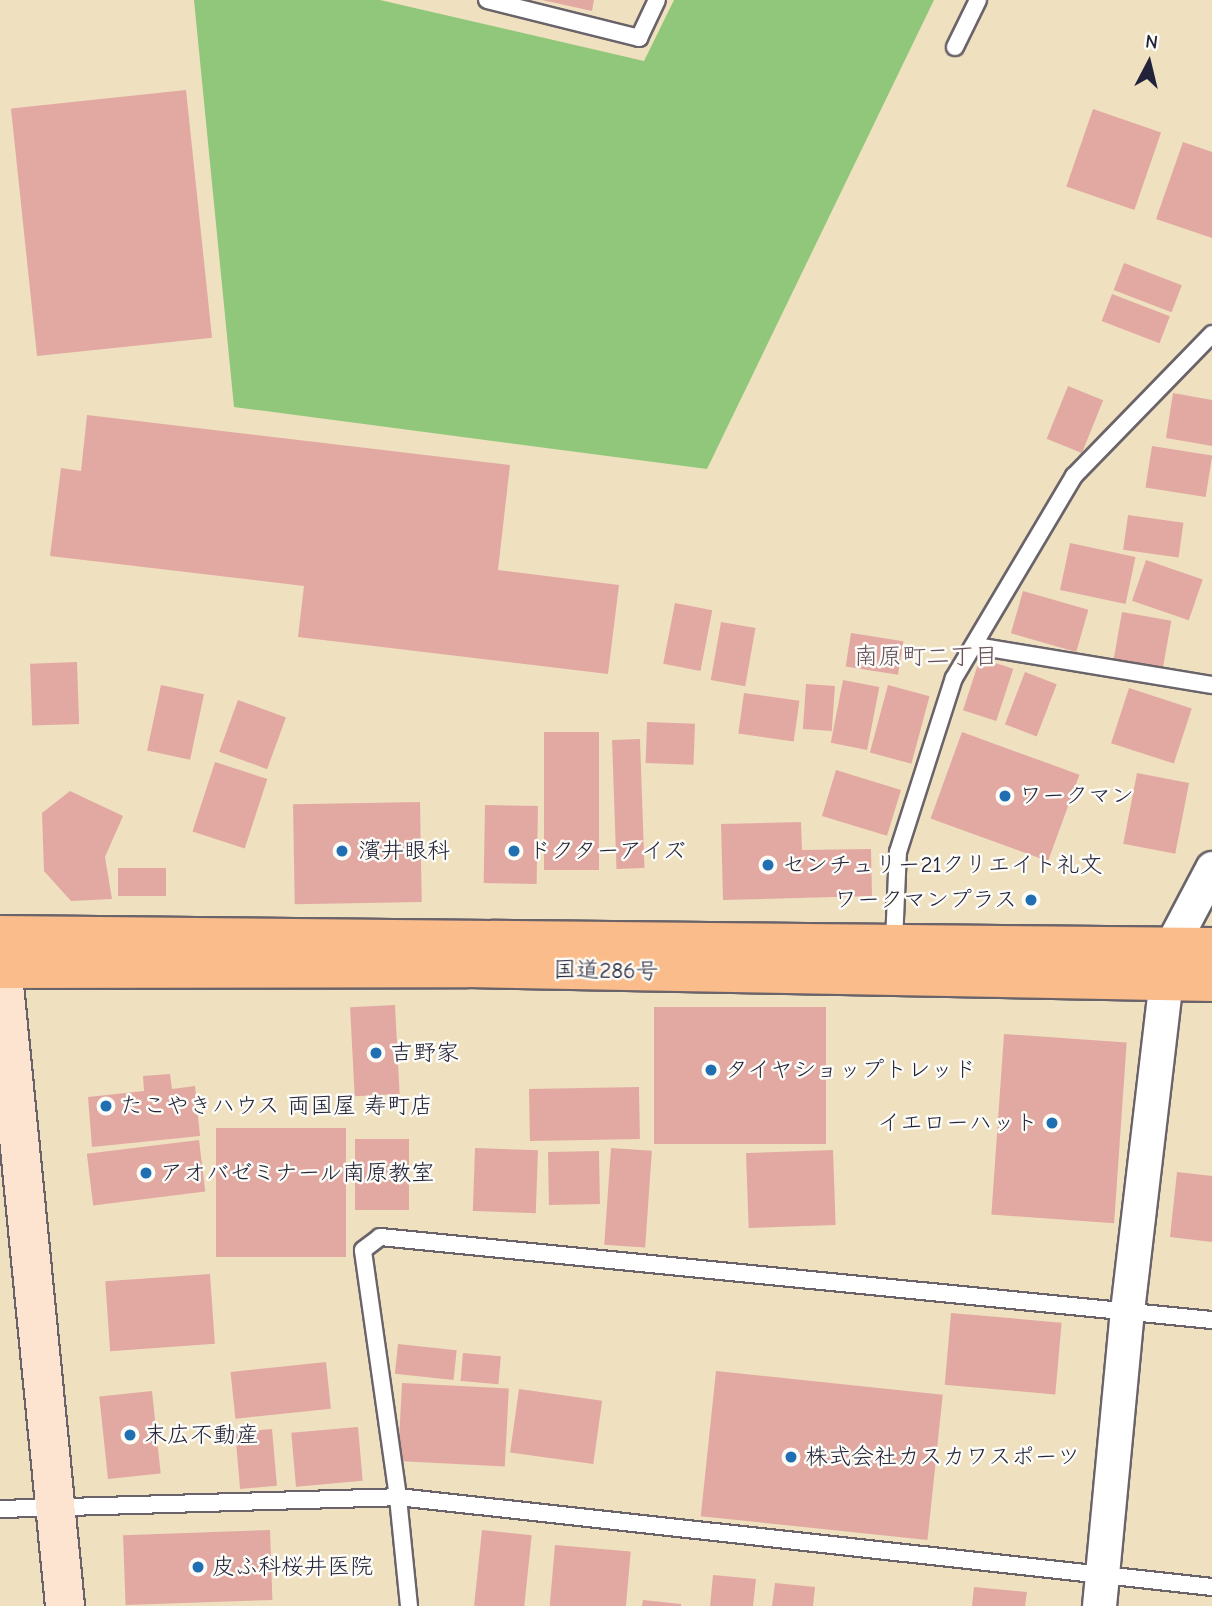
<!DOCTYPE html>
<meta charset="utf-8">
<style>
body{margin:0}
#map{position:relative;width:1212px;height:1606px;overflow:hidden;background:#efe0c0;font-family:"Comic Neue","Klee One",sans-serif}
div>[style]{position:absolute}
.green>*{inset:0;background:#90c77a}
.building>*{inset:0;background:#e2a9a2;transform-origin:0 0}
.roads{filter:drop-shadow(2px 0 #6a646a) drop-shadow(-2px 0 #6a646a) drop-shadow(0 2px #6a646a) drop-shadow(0 -2px #6a646a)}
.lane>*{height:16px;margin:-8px;padding:0 8px;transform-origin:8px;border-radius:8px;background:#fff}
.street>*{height:33px;margin:-16.5px;padding:0 16.5px;transform-origin:16.5px;border-radius:16.5px;background:#fff}
.secondary>*{height:38px;margin:-19px;padding:0 19px;transform-origin:19px;border-radius:19px;background:#fde4d0}
.highway>*{height:38px;margin:-19px;padding:0 19px;transform-origin:19px;border-radius:19px;background:#f9bc8a}
.dots>*{width:19px;height:19px;translate:-50% -50%;box-sizing:border-box;border:4px solid #fdfcf7;border-radius:50%}
span{translate:-50% -50%;white-space:nowrap;text-align:center;line-height:1.15;-webkit-text-stroke:5px #fdfcf7;paint-order:stroke}
.poi-label{font-size:23px;color:#22223b}
.left{translate:0 -50%;text-align:left}
.right{translate:-100% -50%;text-align:right}
.street-label{font-size:23px;color:#22223b}
.neighbourhood-label{font-size:24px;color:#65515f}
.north{position:absolute;left:1114px;top:28px;width:70px;height:70px;-webkit-text-stroke:5px #fdfcf7;paint-order:stroke;rotate:7deg;font-size:19px;font-weight:700;line-height:28px;text-align:center;color:#22223b}
.north::after{content:'';display:block;margin:auto;width:24px;height:32px;background:#22223b;clip-path:polygon(50% 0,100% 100%,50% 72%,0 100%)}
</style>
<div id="map">
<div class="green">
<i style="clip-path:polygon(194px 0,380px 0,644px 61px,674px 0,934px 0,707px 469px,234px 407px)"></i>
</div>
<div class="building">
<i style="clip-path:polygon(542px 0,594px 0,592px 11px)"></i>
<i style="left:186px;top:90px;width:249px;height:176px;rotate:84deg"></i>
<i style="left:1093px;top:109px;width:72px;height:82px;rotate:19deg"></i>
<i style="clip-path:polygon(1183px 142px,1212px 152px,1212px 238px,1156px 219px)"></i>
<i style="left:1124px;top:263px;width:62px;height:29px;rotate:21deg"></i>
<i style="left:1112px;top:294px;width:62px;height:29px;rotate:21deg"></i>
<i style="left:1068px;top:386px;width:38px;height:57px;rotate:22deg"></i>
<i style="clip-path:polygon(1173px 393px,1212px 400px,1212px 446px,1166px 438px)"></i>
<i style="clip-path:polygon(87px 415px,510px 465px,498px 570px,619px 585px,608px 674px,298px 637px,304px 586px,50px 556px,61px 468px,81px 471px)"></i>
<i style="left:1152px;top:446px;width:61px;height:42px;rotate:9deg"></i>
<i style="left:1128px;top:515px;width:56px;height:35px;rotate:8deg"></i>
<i style="left:1070px;top:543px;width:67px;height:48px;rotate:12deg"></i>
<i style="left:1146px;top:560px;width:60px;height:43px;rotate:19deg"></i>
<i style="left:1023px;top:591px;width:68px;height:44px;rotate:16deg"></i>
<i style="left:675px;top:603px;width:38px;height:62px;rotate:11deg"></i>
<i style="left:1122px;top:612px;width:50px;height:49px;rotate:10deg"></i>
<i style="left:721px;top:622px;width:35px;height:59px;rotate:10deg"></i>
<i style="left:851px;top:633px;width:53px;height:34px;rotate:9deg"></i>
<i style="left:980px;top:658px;width:35px;height:55px;rotate:18deg"></i>
<i style="left:77px;top:662px;width:62px;height:47px;rotate:88deg"></i>
<i style="left:1025px;top:672px;width:34px;height:56px;rotate:21deg"></i>
<i style="left:843px;top:680px;width:37px;height:64px;rotate:11deg"></i>
<i style="left:806px;top:684px;width:29px;height:45px;rotate:4deg"></i>
<i style="left:161px;top:685px;width:44px;height:67px;rotate:12deg"></i>
<i style="left:888px;top:685px;width:43px;height:70px;rotate:15deg"></i>
<i style="left:1129px;top:688px;width:66px;height:58px;rotate:18deg"></i>
<i style="left:744px;top:693px;width:56px;height:41px;rotate:8deg"></i>
<i style="left:238px;top:700px;width:51px;height:55px;rotate:20deg"></i>
<i style="left:647px;top:722px;width:48px;height:41px;rotate:2deg"></i>
<i style="left:599px;top:732px;width:138px;height:55px;rotate:90deg"></i>
<i style="left:962px;top:732px;width:125px;height:92px;rotate:20deg"></i>
<i style="left:640px;top:739px;width:129px;height:28px;rotate:88deg"></i>
<i style="left:215px;top:762px;width:55px;height:73px;rotate:18deg"></i>
<i style="left:836px;top:770px;width:68px;height:48px;rotate:17deg"></i>
<i style="left:1137px;top:773px;width:53px;height:72px;rotate:11deg"></i>
<i style="clip-path:polygon(70px 791px,123px 816px,105px 857px,112px 899px,71px 901px,44px 871px,42px 813px)"></i>
<i style="left:420px;top:802px;width:100px;height:127px;rotate:89deg"></i>
<i style="left:485px;top:805px;width:53px;height:78px;rotate:1deg"></i>
<i style="clip-path:polygon(801px 822px,802px 850px,871px 849px,872px 896px,723px 900px,721px 824px)"></i>
<i style="left:118px;top:868px;width:48px;height:28px"></i>
<i style="left:395px;top:1005px;width:89px;height:45px;rotate:87deg"></i>
<i style="left:654px;top:1007px;width:172px;height:137px"></i>
<i style="left:1004px;top:1034px;width:123px;height:181px;rotate:4deg"></i>
<i style="clip-path:polygon(170px 1074px,172px 1089px,195px 1086px,200px 1136px,92px 1147px,88px 1097px,144px 1091px,143px 1076px)"></i>
<i style="left:639px;top:1087px;width:52px;height:110px;rotate:89deg"></i>
<i style="left:216px;top:1128px;width:130px;height:129px"></i>
<i style="left:355px;top:1139px;width:54px;height:71px"></i>
<i style="left:199px;top:1140px;width:52px;height:113px;rotate:83deg"></i>
<i style="left:475px;top:1148px;width:63px;height:63px;rotate:2deg"></i>
<i style="left:611px;top:1148px;width:41px;height:97px;rotate:4deg"></i>
<i style="left:833px;top:1150px;width:75px;height:87px;rotate:88deg"></i>
<i style="left:599px;top:1151px;width:53px;height:51px;rotate:89deg"></i>
<i style="clip-path:polygon(1177px 1172px,1212px 1176px,1212px 1242px,1170px 1237px)"></i>
<i style="left:210px;top:1274px;width:70px;height:105px;rotate:86deg"></i>
<i style="left:951px;top:1313px;width:111px;height:72px;rotate:5deg"></i>
<i style="left:398px;top:1344px;width:59px;height:30px;rotate:6deg"></i>
<i style="left:463px;top:1353px;width:38px;height:28px;rotate:5deg"></i>
<i style="left:326px;top:1362px;width:47px;height:96px;rotate:84deg"></i>
<i style="left:716px;top:1371px;width:228px;height:146px;rotate:6deg"></i>
<i style="left:402px;top:1383px;width:107px;height:78px;rotate:3deg"></i>
<i style="left:519px;top:1389px;width:84px;height:64px;rotate:8deg"></i>
<i style="left:152px;top:1391px;width:83px;height:53px;rotate:84deg"></i>
<i style="left:358px;top:1427px;width:54px;height:67px;rotate:85deg"></i>
<i style="left:272px;top:1429px;width:57px;height:37px;rotate:85deg"></i>
<i style="left:270px;top:1530px;width:70px;height:147px;rotate:88deg"></i>
<i style="left:482px;top:1530px;width:50px;height:76px;rotate:6deg"></i>
<i style="left:555px;top:1545px;width:76px;height:61px;rotate:5deg"></i>
<i style="clip-path:polygon(713px 1575px,756px 1579px,753px 1606px,710px 1606px)"></i>
<i style="clip-path:polygon(775px 1583px,815px 1587px,813px 1606px,772px 1606px)"></i>
<i style="clip-path:polygon(974px 1587px,1027px 1592px,1025px 1606px,972px 1606px)"></i>
<i style="clip-path:polygon(643px 1600px,681px 1604px,681px 1606px,642px 1606px)"></i>
</div>
<div class="roads">
<div class="lane">
<i style="left:487px;top:0;width:157px;rotate:14deg"></i>
<i style="left:639px;top:38px;width:42px;rotate:-64.7deg"></i>
<i style="left:955px;top:47px;width:52px;rotate:-63.9deg"></i>
<i style="left:976px;top:646px;width:239px;rotate:9.4deg"></i>
<i style="left:894px;top:942px;width:90px;rotate:-87.5deg"></i>
<i style="left:898px;top:852px;width:183px;rotate:-72.2deg"></i>
<i style="left:954px;top:678px;width:235px;rotate:-59.3deg"></i>
<i style="left:1074px;top:476px;width:198px;rotate:-45.8deg"></i>
<i style="left:0;top:1509px;width:398px;rotate:-1.7deg"></i>
<i style="left:398px;top:1497px;width:819px;rotate:6.31deg"></i>
<i style="left:409px;top:1606px;width:110px;rotate:-95.8deg"></i>
<i style="left:398px;top:1497px;width:249px;rotate:-98.1deg"></i>
<i style="left:363px;top:1250px;width:21px;rotate:-37deg"></i>
<i style="left:380px;top:1237px;width:836px;rotate:5.7deg"></i>
</div>
<div class="street">
<i style="left:1172px;top:944px;width:86px;rotate:-62.2deg"></i>
<i style="left:1099px;top:1606px;width:296px;rotate:-84.6deg"></i>
<i style="left:1127px;top:1311px;width:334px;rotate:-83.3deg"></i>
</div>
<div class="secondary">
<i style="left:0;top:945px;width:664px;rotate:84.38deg"></i>
</div>
<div class="highway">
<i style="left:0;top:935px;width:1212px;rotate:0.57deg"></i>
<i style="left:0;top:969px;width:468px;rotate:-0.1deg"></i>
<i style="left:468px;top:968px;width:744px;rotate:1.08deg"></i>
</div>
</div>
<div class="dots">
<i style="left:1005px;top:796px;background:#1f6fb2"></i>
<i style="left:342px;top:851px;background:#1f6fb2"></i>
<i style="left:514px;top:851px;background:#1f6fb2"></i>
<i style="left:768px;top:865px;background:#1f6fb2"></i>
<i style="left:1031px;top:900px;background:#1f6fb2"></i>
<i style="left:376px;top:1053px;background:#1f6fb2"></i>
<i style="left:711px;top:1070px;background:#1f6fb2"></i>
<i style="left:106px;top:1106px;background:#1f6fb2"></i>
<i style="left:1052px;top:1123px;background:#1f6fb2"></i>
<i style="left:146px;top:1173px;background:#1f6fb2"></i>
<i style="left:130px;top:1435px;background:#1f6fb2"></i>
<i style="left:791px;top:1457px;background:#1f6fb2"></i>
<i style="left:198px;top:1567px;background:#1f6fb2"></i>
</div>
<div class="poi-label">
<span class="left" style="left:1019px;top:796px">ワークマン</span>
<span class="left" style="left:358px;top:851px">濱井眼科</span>
<span class="left" style="left:528px;top:851px">ドクターアイズ</span>
<span class="left" style="left:782px;top:865px">センチュリー21クリエイト礼文</span>
<span class="right" style="left:1017px;top:900px">ワークマンプラス</span>
<span class="left" style="left:390px;top:1053px">吉野家</span>
<span class="left" style="left:725px;top:1070px">タイヤショップトレッド</span>
<span class="left" style="left:120px;top:1106px">たこやきハウス 両国屋 寿町店</span>
<span class="right" style="left:1038px;top:1123px">イエローハット</span>
<span class="left" style="left:160px;top:1173px">アオバゼミナール南原教室</span>
<span class="left" style="left:144px;top:1435px">末広不動産</span>
<span class="left" style="left:805px;top:1457px">株式会社カスカワスポーツ</span>
<span class="left" style="left:212px;top:1567px">皮ふ科桜井医院</span>
</div>
<div class="street-label">
<span style="left:606px;top:971px;rotate:1deg">国道286号</span>
</div>
<div class="neighbourhood-label">
<span style="left:926px;top:657px">南原町二丁目</span>
</div>
<div class="north">N</div>
</div>
